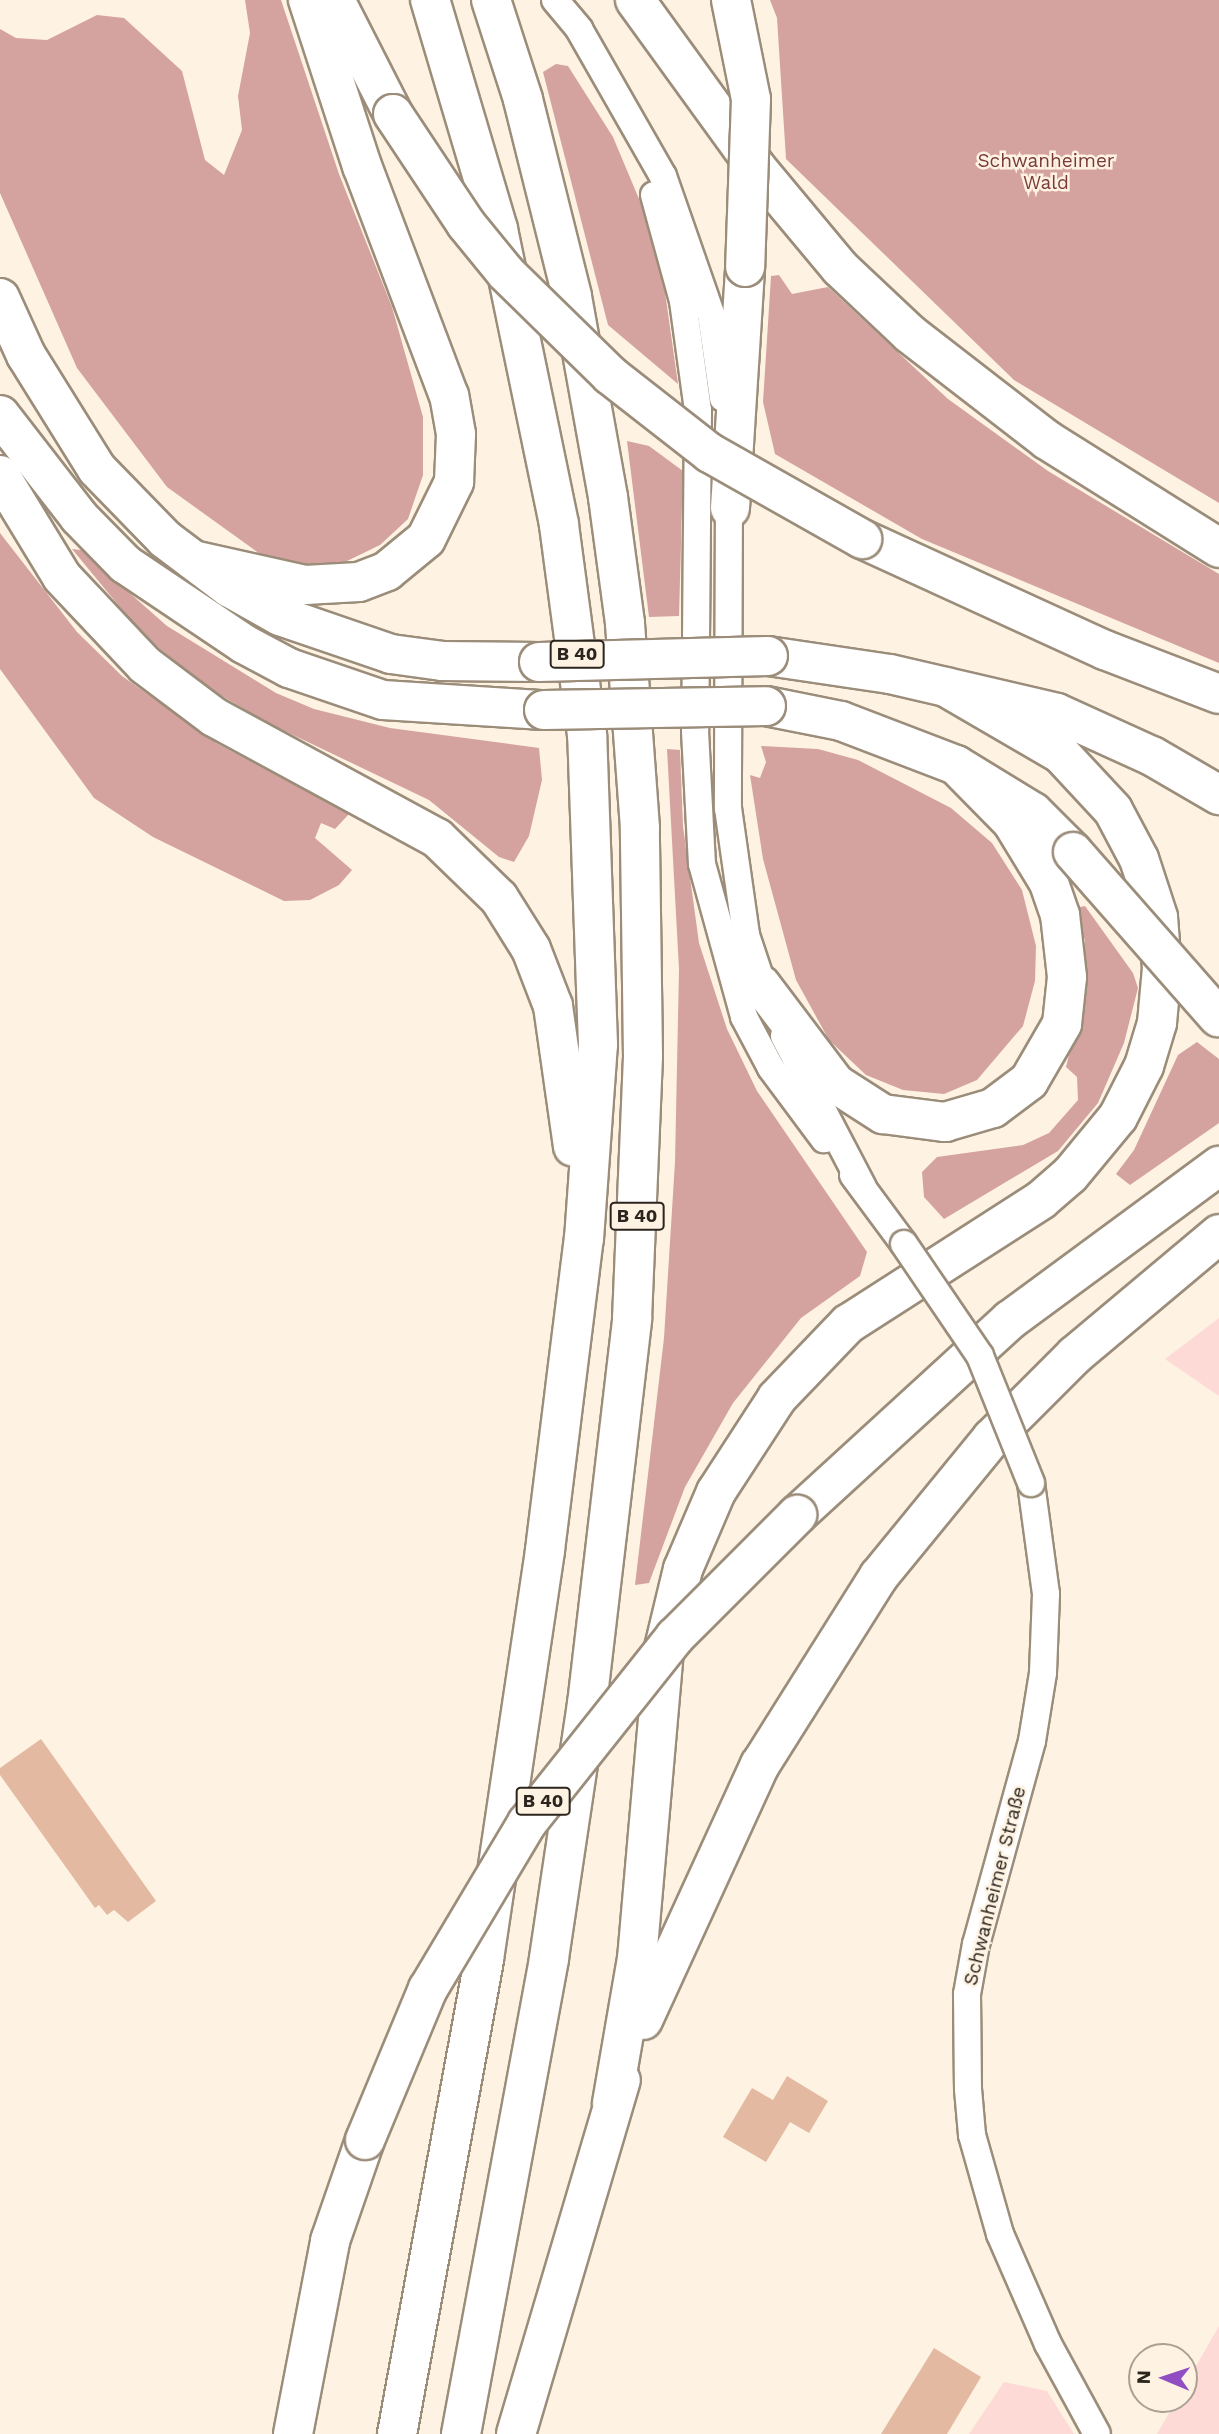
<!DOCTYPE html>
<meta charset="utf-8">
<style>
body{margin:0}
#map{position:relative;width:1219px;height:2434px;overflow:hidden;background:#fef2e2;font-family:"Work Sans",sans-serif}
div>[style]{position:absolute}
.green>*{inset:0;background:#fedad6}
.forest>*{inset:0;background:#d4a39f}
.building>*{inset:0;background:#e4b9a2}
.roads{filter:drop-shadow(2px 0 #9b8d7a) drop-shadow(-2px 0 #9b8d7a) drop-shadow(0 2px #9b8d7a) drop-shadow(0 -2px #9b8d7a)}
.minor>*{height:26px;margin:-13px;padding:0 13px;transform-origin:13px;border-radius:13px;background:#fff}
.highway>*{height:38px;margin:-19px;padding:0 19px;transform-origin:19px;border-radius:19px;background:#fff}
.bridges{filter:drop-shadow(2px 0 #9b8d7a) drop-shadow(-2px 0 #9b8d7a) drop-shadow(0 2px #9b8d7a) drop-shadow(0 -2px #9b8d7a)}
.minor-bridge>*{height:26px;margin:-13px;padding:0 13px;transform-origin:13px;border-radius:13px;background:#fff}
.highway-bridge>*{height:38px;margin:-19px;padding:0 19px;transform-origin:19px;border-radius:19px;background:#fff}
span{translate:-50% -50%;white-space:nowrap;text-align:center;line-height:1.15;-webkit-text-stroke:5px #fef2e2;paint-order:stroke}
.shield-label span{padding:2px 5px;background:#fef2e2;border:2px solid;border-radius:5px;-webkit-text-stroke-width:0}
.shield-label{font-size:18px;color:#2b251e;font-weight:700}
.park-label{font-size:19px;color:#7a3b37}
.street-label{font-size:19px;color:#2b251e}
.north{position:absolute;left:1128px;top:2343px;width:70px;height:70px;box-sizing:border-box;background:#fef2e2;border:2px solid #aaa094;border-radius:50%;rotate:272deg;font-size:19px;font-weight:700;line-height:28px;text-align:center;color:#2b251e}
.north::after{content:'';display:block;margin:auto;width:24px;height:32px;background:#914ec2;clip-path:polygon(50% 0,100% 100%,50% 72%,0 100%)}
</style>
<div id="map">
<div class="green">
<i style="clip-path:polygon(1219px 1318px,1219px 1396px,1165px 1359px)"></i>
<i style="clip-path:polygon(1219px 2326px,1219px 2434px,1157px 2434px,1177px 2399px,1184px 2399px,1184px 2387px)"></i>
<i style="clip-path:polygon(1004px 2382px,1047px 2391px,1074px 2434px,969px 2434px)"></i>
</div>
<div class="forest">
<i style="clip-path:polygon(245px 0,281px 0,339px 174px,392px 307px,423px 417px,423px 475px,408px 519px,380px 545px,345px 562px,304px 564px,260px 554px,167px 487px,77px 368px,0 193px,0 29px,16px 38px,47px 40px,97px 15px,124px 18px,182px 71px,205px 160px,224px 175px,242px 130px,238px 96px,250px 33px)"></i>
<i style="clip-path:polygon(770px 0,1219px 0,1219px 503px,1014px 380px,786px 159px,777px 18px)"></i>
<i style="clip-path:polygon(556px 64px,568px 66px,613px 137px,647px 218px,665px 292px,678px 384px,608px 325px,543px 72px)"></i>
<i style="clip-path:polygon(779px 275px,792px 294px,828px 287px,948px 399px,1048px 471px,1219px 574px,1219px 663px,922px 539px,775px 454px,763px 402px,771px 276px)"></i>
<i style="clip-path:polygon(627px 441px,649px 446px,683px 471px,679px 616px,649px 617px)"></i>
<i style="clip-path:polygon(0 533px,77px 632px,122px 676px,218px 744px,349px 814px,335px 829px,321px 823px,315px 838px,352px 870px,339px 885px,310px 900px,284px 901px,153px 837px,94px 798px,0 669px)"></i>
<i style="clip-path:polygon(72px 549px,81px 550px,167px 626px,276px 693px,314px 709px,390px 728px,539px 748px,542px 780px,529px 836px,514px 862px,499px 857px,429px 800px,266px 722px,205px 686px,142px 634px)"></i>
<i style="clip-path:polygon(761px 746px,818px 749px,858px 760px,951px 808px,992px 843px,1022px 890px,1036px 946px,1035px 981px,1023px 1026px,977px 1080px,944px 1094px,903px 1090px,866px 1075px,829px 1040px,796px 980px,763px 859px,750px 775px,760px 778px,766px 762px)"></i>
<i style="clip-path:polygon(667px 749px,680px 750px,683px 826px,699px 943px,727px 1029px,757px 1091px,867px 1252px,860px 1276px,801px 1318px,733px 1403px,685px 1487px,649px 1583px,635px 1585px,664px 1338px,675px 1162px,679px 969px)"></i>
<i style="clip-path:polygon(1085px 906px,1133px 973px,1138px 988px,1124px 1043px,1098px 1103px,1058px 1151px,944px 1219px,924px 1197px,922px 1172px,937px 1157px,1023px 1145px,1049px 1133px,1078px 1100px,1077px 1077px,1066px 1067px,1083px 997px,1085px 941px,1075px 908px)"></i>
<i style="clip-path:polygon(1197px 1042px,1219px 1059px,1219px 1123px,1130px 1185px,1116px 1174px,1134px 1150px,1178px 1055px)"></i>
</div>
<div class="building">
<i style="clip-path:polygon(41px 1739px,156px 1901px,128px 1922px,114px 1910px,107px 1915px,99px 1905px,95px 1908px,0 1775px,0 1768px)"></i>
<i style="clip-path:polygon(787px 2076px,828px 2101px,809px 2133px,790px 2122px,766px 2162px,723px 2137px,752px 2088px,773px 2100px)"></i>
<i style="clip-path:polygon(934px 2348px,981px 2377px,947px 2434px,881px 2434px)"></i>
</div>
<div class="roads">
<div class="minor">
<i style="left:555px;top:0;width:38px;rotate:50deg"></i>
<i style="left:579px;top:29px;width:169px;rotate:60.3deg"></i>
<i style="left:663px;top:176px;width:146px;rotate:70.8deg"></i>
<i style="left:711px;top:314px;width:85px;rotate:81.9deg"></i>
<i style="left:654px;top:195px;width:110px;rotate:74.7deg"></i>
<i style="left:683px;top:301px;width:110px;rotate:82.2deg"></i>
<i style="left:698px;top:410px;width:321px;rotate:90.5deg"></i>
<i style="left:695px;top:731px;width:133px;rotate:87deg"></i>
<i style="left:702px;top:864px;width:159px;rotate:74.6deg"></i>
<i style="left:744px;top:1017px;width:58px;rotate:62.1deg"></i>
<i style="left:771px;top:1068px;width:89px;rotate:53.3deg"></i>
<i style="left:729px;top:492px;width:316px;rotate:90.2deg"></i>
<i style="left:728px;top:808px;width:128px;rotate:81.9deg"></i>
<i style="left:746px;top:935px;width:70px;rotate:71.6deg"></i>
<i style="left:784px;top:1036px;width:170px;rotate:62.4deg"></i>
<i style="left:853px;top:1175px;width:86px;rotate:53.5deg"></i>
<i style="left:1031px;top:1483px;width:112px;rotate:82.3deg"></i>
<i style="left:1046px;top:1594px;width:79px;rotate:92.2deg"></i>
<i style="left:1043px;top:1673px;width:69px;rotate:99.2deg"></i>
<i style="left:1032px;top:1741px;width:211px;rotate:105.4deg"></i>
<i style="left:976px;top:1944px;width:51px;rotate:100.2deg"></i>
<i style="left:967px;top:1994px;width:95px;rotate:89.4deg"></i>
<i style="left:968px;top:2089px;width:46px;rotate:85deg"></i>
<i style="left:972px;top:2135px;width:103px;rotate:74.2deg"></i>
<i style="left:1000px;top:2234px;width:120px;rotate:66.4deg"></i>
<i style="left:1048px;top:2344px;width:102px;rotate:61.4deg"></i>
</div>
<div class="highway">
<i style="left:335px;top:0;width:128px;rotate:63deg"></i>
<i style="left:635px;top:0;width:205px;rotate:54.1deg"></i>
<i style="left:755px;top:166px;width:133px;rotate:50.2deg"></i>
<i style="left:840px;top:268px;width:96px;rotate:43.3deg"></i>
<i style="left:910px;top:334px;width:173px;rotate:37.7deg"></i>
<i style="left:1047px;top:440px;width:203px;rotate:32.1deg"></i>
<i style="left:0;top:298px;width:63px;rotate:65.5deg"></i>
<i style="left:26px;top:355px;width:134px;rotate:58.1deg"></i>
<i style="left:97px;top:469px;width:98px;rotate:45.8deg"></i>
<i style="left:165px;top:539px;width:81px;rotate:37deg"></i>
<i style="left:230px;top:588px;width:57px;rotate:29.2deg"></i>
<i style="left:280px;top:616px;width:117px;rotate:18.9deg"></i>
<i style="left:391px;top:654px;width:51px;rotate:7.8deg"></i>
<i style="left:442px;top:661px;width:97px;rotate:0.6deg"></i>
<i style="left:0;top:415px;width:129px;rotate:52.2deg"></i>
<i style="left:79px;top:517px;width:66px;rotate:45.6deg"></i>
<i style="left:125px;top:564px;width:143px;rotate:33.9deg"></i>
<i style="left:244px;top:644px;width:51px;rotate:28.1deg"></i>
<i style="left:289px;top:668px;width:99px;rotate:18.8deg"></i>
<i style="left:383px;top:700px;width:161px;rotate:3.6deg"></i>
<i style="left:0;top:475px;width:119px;rotate:58.7deg"></i>
<i style="left:62px;top:577px;width:121px;rotate:46.7deg"></i>
<i style="left:145px;top:665px;width:86px;rotate:37deg"></i>
<i style="left:214px;top:717px;width:254px;rotate:28.5deg"></i>
<i style="left:437px;top:838px;width:86px;rotate:44.1deg"></i>
<i style="left:499px;top:898px;width:60px;rotate:57.9deg"></i>
<i style="left:531px;top:949px;width:61px;rotate:68.9deg"></i>
<i style="left:553px;top:1006px;width:142px;rotate:81.9deg"></i>
<i style="left:730px;top:508px;width:241px;rotate:-86.4deg"></i>
<i style="left:862px;top:539px;width:267px;rotate:24.6deg"></i>
<i style="left:1105px;top:650px;width:122px;rotate:21.1deg"></i>
<i style="left:193px;top:560px;width:115px;rotate:12.6deg"></i>
<i style="left:305px;top:585px;width:54px;rotate:-3.2deg"></i>
<i style="left:359px;top:582px;width:30px;rotate:-21deg"></i>
<i style="left:387px;top:571px;width:50px;rotate:-39.4deg"></i>
<i style="left:426px;top:539px;width:64px;rotate:-63.8deg"></i>
<i style="left:454px;top:482px;width:48px;rotate:-87.6deg"></i>
<i style="left:456px;top:434px;width:39px;rotate:-100deg"></i>
<i style="left:449px;top:396px;width:246px;rotate:-110.7deg"></i>
<i style="left:362px;top:166px;width:175px;rotate:-108deg"></i>
<i style="left:768px;top:656px;width:123px;rotate:8.4deg"></i>
<i style="left:890px;top:674px;width:171px;rotate:13.1deg"></i>
<i style="left:1057px;top:713px;width:104px;rotate:24.4deg"></i>
<i style="left:1152px;top:756px;width:78px;rotate:30.2deg"></i>
<i style="left:766px;top:706px;width:76px;rotate:11.3deg"></i>
<i style="left:841px;top:721px;width:123px;rotate:20.9deg"></i>
<i style="left:956px;top:765px;width:90px;rotate:31.4deg"></i>
<i style="left:1033px;top:812px;width:57px;rotate:45deg"></i>
<i style="left:761px;top:985px;width:124px;rotate:52.9deg"></i>
<i style="left:836px;top:1084px;width:56px;rotate:32.6deg"></i>
<i style="left:883px;top:1114px;width:63px;rotate:7.4deg"></i>
<i style="left:945px;top:1122px;width:50px;rotate:-16.3deg"></i>
<i style="left:993px;top:1108px;width:45px;rotate:-36.9deg"></i>
<i style="left:1029px;top:1081px;width:66px;rotate:-59.9deg"></i>
<i style="left:1062px;top:1024px;width:47px;rotate:-83.9deg"></i>
<i style="left:1067px;top:977px;width:62px;rotate:-96.4deg"></i>
<i style="left:1060px;top:915px;width:36px;rotate:-109deg"></i>
<i style="left:1048px;top:881px;width:69px;rotate:-121.4deg"></i>
<i style="left:1012px;top:822px;width:80px;rotate:-134.5deg"></i>
<i style="left:797px;top:1515px;width:289px;rotate:-42.5deg"></i>
<i style="left:1010px;top:1320px;width:260px;rotate:-36.4deg"></i>
<i style="left:643px;top:2020px;width:281px;rotate:-65.4deg"></i>
<i style="left:760px;top:1765px;width:223px;rotate:-57.8deg"></i>
<i style="left:879px;top:1576px;width:178px;rotate:-50.7deg"></i>
<i style="left:992px;top:1438px;width:117px;rotate:-45deg"></i>
<i style="left:1075px;top:1355px;width:188px;rotate:-40deg"></i>
<i style="left:612px;top:2103px;width:146px;rotate:-80.2deg"></i>
<i style="left:637px;top:1959px;width:312px;rotate:-85deg"></i>
<i style="left:664px;top:1648px;width:81px;rotate:-76.5deg"></i>
<i style="left:683px;top:1569px;width:84px;rotate:-66.8deg"></i>
<i style="left:716px;top:1492px;width:112px;rotate:-57deg"></i>
<i style="left:777px;top:1398px;width:103px;rotate:-46.2deg"></i>
<i style="left:848px;top:1324px;width:229px;rotate:-32.7deg"></i>
<i style="left:1041px;top:1200px;width:38px;rotate:-41deg"></i>
<i style="left:1070px;top:1175px;width:75px;rotate:-50.4deg"></i>
<i style="left:1118px;top:1117px;width:57px;rotate:-63deg"></i>
<i style="left:1144px;top:1066px;width:45px;rotate:-73.2deg"></i>
<i style="left:1157px;top:1023px;width:55px;rotate:-84.8deg"></i>
<i style="left:1162px;top:968px;width:51px;rotate:-94.5deg"></i>
<i style="left:1158px;top:917px;width:61px;rotate:-108.1deg"></i>
<i style="left:1139px;top:859px;width:55px;rotate:-118deg"></i>
<i style="left:1113px;top:810px;width:76px;rotate:-132.9deg"></i>
<i style="left:1061px;top:754px;width:133px;rotate:-149.8deg"></i>
<i style="left:293px;top:2434px;width:197px;rotate:-79.1deg"></i>
<i style="left:330px;top:2241px;width:107px;rotate:-70.9deg"></i>
<i style="left:397px;top:2434px;width:483px;rotate:-79.6deg"></i>
<i style="left:484px;top:1959px;width:414px;rotate:-81.5deg"></i>
<i style="left:545px;top:1550px;width:313px;rotate:-82.9deg"></i>
<i style="left:584px;top:1239px;width:195px;rotate:-85.9deg"></i>
<i style="left:598px;top:1045px;width:310px;rotate:-92deg"></i>
<i style="left:587px;top:735px;width:213px;rotate:-97.6deg"></i>
<i style="left:559px;top:524px;width:301px;rotate:-101.7deg"></i>
<i style="left:498px;top:229px;width:239px;rotate:-106.5deg"></i>
<i style="left:461px;top:2434px;width:484px;rotate:-79.5deg"></i>
<i style="left:549px;top:1958px;width:257px;rotate:-81.5deg"></i>
<i style="left:587px;top:1704px;width:388px;rotate:-83.3deg"></i>
<i style="left:632px;top:1319px;width:263px;rotate:-87.6deg"></i>
<i style="left:643px;top:1056px;width:228px;rotate:-90.8deg"></i>
<i style="left:640px;top:828px;width:206px;rotate:-94.2deg"></i>
<i style="left:625px;top:623px;width:127px;rotate:-97.7deg"></i>
<i style="left:608px;top:497px;width:204px;rotate:-100.2deg"></i>
<i style="left:572px;top:296px;width:203px;rotate:-104deg"></i>
<i style="left:523px;top:99px;width:104px;rotate:-107.9deg"></i>
<i style="left:516px;top:2434px;width:369px;rotate:-73.5deg"></i>
</div>
</div>
<div class="bridges">
<div class="minor-bridge">
<i style="left:904px;top:1244px;width:135px;rotate:55.8deg"></i>
<i style="left:980px;top:1356px;width:137px;rotate:68.1deg"></i>
</div>
<div class="highway-bridge">
<i style="left:731px;top:0;width:101px;rotate:78.6deg"></i>
<i style="left:751px;top:99px;width:168px;rotate:92deg"></i>
<i style="left:393px;top:114px;width:132px;rotate:56.4deg"></i>
<i style="left:466px;top:224px;width:63px;rotate:50.8deg"></i>
<i style="left:506px;top:273px;width:146px;rotate:44.4deg"></i>
<i style="left:610px;top:375px;width:127px;rotate:38deg"></i>
<i style="left:710px;top:453px;width:175px;rotate:29.5deg"></i>
<i style="left:539px;top:662px;width:229px;rotate:-1.5deg"></i>
<i style="left:544px;top:710px;width:222px;rotate:-1deg"></i>
<i style="left:1073px;top:852px;width:220px;rotate:48.7deg"></i>
<i style="left:365px;top:2140px;width:164px;rotate:-67.4deg"></i>
<i style="left:428px;top:1989px;width:193px;rotate:-59.2deg"></i>
<i style="left:527px;top:1823px;width:238px;rotate:-51.5deg"></i>
<i style="left:675px;top:1637px;width:173px;rotate:-45deg"></i>
</div>
</div>
<div class="shield-label">
<span style="left:577px;top:654px">B 40</span>
<span style="left:637px;top:1216px">B 40</span>
<span style="left:543px;top:1801px">B 40</span>
</div>
<div class="park-label">
<span style="left:1046px;top:172px">Schwanheimer<br>Wald</span>
</div>
<div class="street-label">
<span style="left:995px;top:1886px;rotate:-76deg">Schwanheimer Straße</span>
</div>
<div class="north">N</div>
</div>
